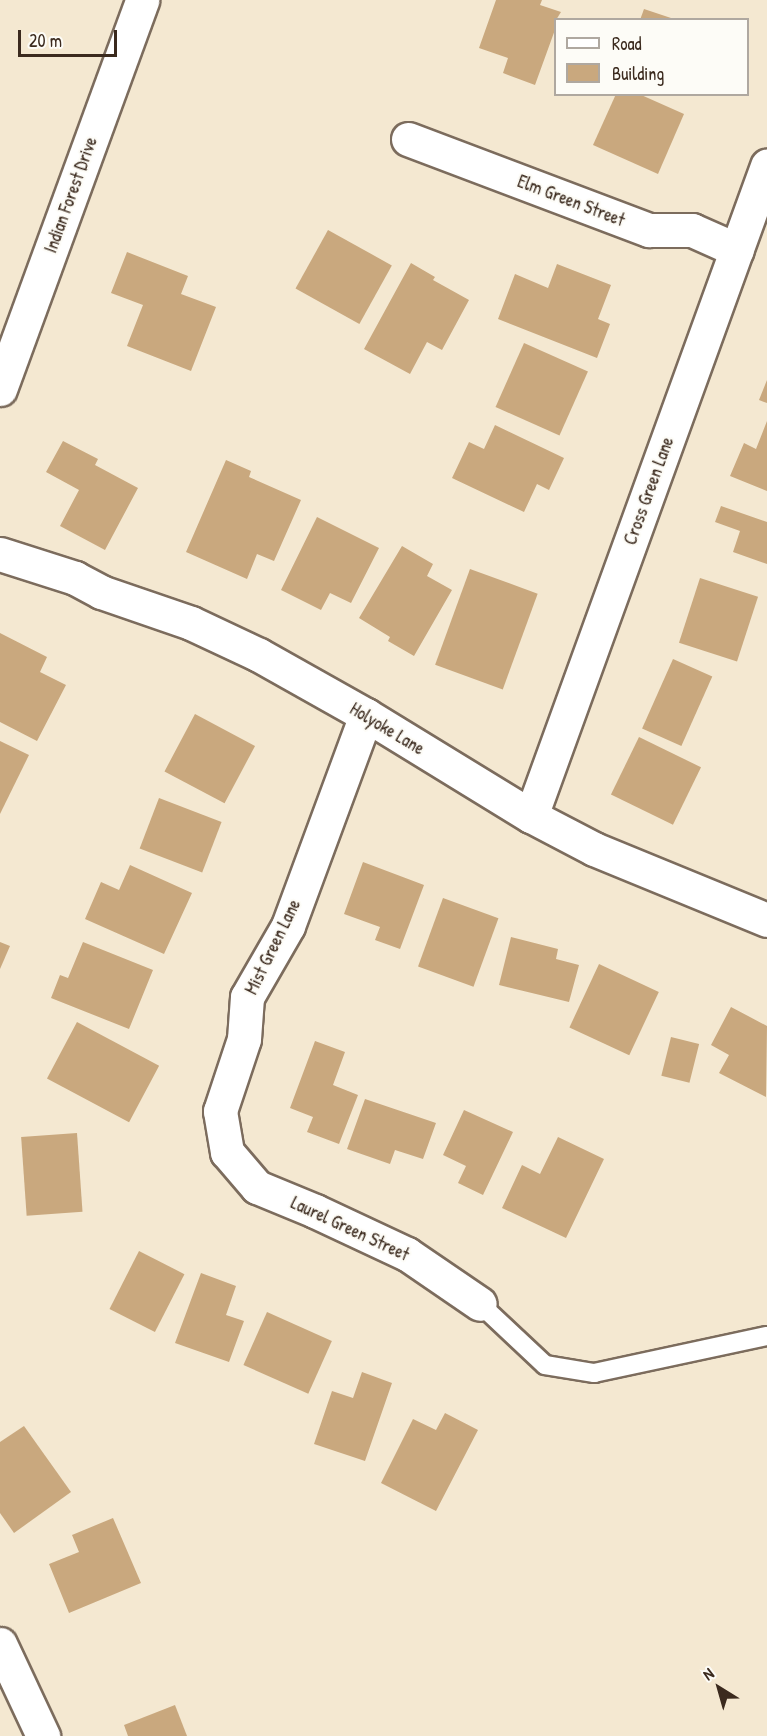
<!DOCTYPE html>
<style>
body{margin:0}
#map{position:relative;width:767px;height:1736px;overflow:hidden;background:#f4e8d1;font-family:"Patrick Hand",sans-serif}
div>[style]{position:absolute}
.building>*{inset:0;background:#c9a87e;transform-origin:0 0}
.roads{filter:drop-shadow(2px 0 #7c6c5d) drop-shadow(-2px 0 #7c6c5d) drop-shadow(0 2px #7c6c5d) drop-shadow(0 -2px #7c6c5d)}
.lane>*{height:18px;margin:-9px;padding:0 9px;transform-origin:9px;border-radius:9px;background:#fff}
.street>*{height:33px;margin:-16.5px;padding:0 16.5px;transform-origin:16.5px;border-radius:16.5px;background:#fff}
span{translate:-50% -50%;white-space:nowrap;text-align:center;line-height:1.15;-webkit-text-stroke:4.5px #fdfcf7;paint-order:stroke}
.street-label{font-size:18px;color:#3b2a1e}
.legend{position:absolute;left:554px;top:18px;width:195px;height:78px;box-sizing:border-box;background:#fdfcf7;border:2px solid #afa8a0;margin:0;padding:8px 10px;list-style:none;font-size:18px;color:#3b2a1e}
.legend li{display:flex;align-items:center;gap:12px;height:30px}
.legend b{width:30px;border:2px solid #afa8a0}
.north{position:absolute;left:689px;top:1658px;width:60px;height:60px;-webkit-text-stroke:4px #fdfcf7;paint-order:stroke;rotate:323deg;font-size:16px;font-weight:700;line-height:24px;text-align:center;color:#3b2a1e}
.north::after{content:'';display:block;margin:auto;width:21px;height:27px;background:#3b2a1e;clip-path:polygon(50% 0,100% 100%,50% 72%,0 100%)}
.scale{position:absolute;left:18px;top:30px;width:99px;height:27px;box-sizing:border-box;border:3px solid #3b2a1e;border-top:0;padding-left:8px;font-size:18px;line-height:21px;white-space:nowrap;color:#3b2a1e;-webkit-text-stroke:4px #fdfcf7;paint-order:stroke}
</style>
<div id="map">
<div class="building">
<i style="clip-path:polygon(496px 0,542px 0,540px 5px,561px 12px,556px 20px,556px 27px,535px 85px,503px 73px,508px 58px,479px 48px)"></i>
<i style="clip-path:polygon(644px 9px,674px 19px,674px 20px,640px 20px)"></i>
<i style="clip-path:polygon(616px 94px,639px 94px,684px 114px,658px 174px,593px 145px)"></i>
<i style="left:328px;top:230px;width:73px;height:67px;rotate:29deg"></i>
<i style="clip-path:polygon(127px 252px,188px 276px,181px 294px,216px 307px,191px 371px,127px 346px,143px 305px,111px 293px)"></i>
<i style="clip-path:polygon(411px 263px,435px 277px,433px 280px,469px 300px,442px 350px,427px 342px,410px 374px,364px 349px)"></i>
<i style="clip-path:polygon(557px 264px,611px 285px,598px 319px,610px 324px,597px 358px,498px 319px,515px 274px,548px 288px)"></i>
<i style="left:524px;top:343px;width:70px;height:70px;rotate:24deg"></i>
<i style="clip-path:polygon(767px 380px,767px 403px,759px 400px)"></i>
<i style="clip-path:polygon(767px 421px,767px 491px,730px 476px,744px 443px,756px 449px)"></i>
<i style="clip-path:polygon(495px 425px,564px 458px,549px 490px,537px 484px,524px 512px,452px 478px,469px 442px,484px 449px)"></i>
<i style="clip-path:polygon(63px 441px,98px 459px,95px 465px,138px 488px,105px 550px,60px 526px,79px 490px,46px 472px)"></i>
<i style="clip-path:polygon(226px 460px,251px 471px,249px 477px,301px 500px,274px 561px,257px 554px,247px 579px,186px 552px)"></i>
<i style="clip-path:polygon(721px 506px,767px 522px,767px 564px,733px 552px,740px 531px,715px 522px)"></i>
<i style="clip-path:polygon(317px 517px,379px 548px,351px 603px,330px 593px,321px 610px,281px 590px)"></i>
<i style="clip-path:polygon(402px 546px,433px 564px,427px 576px,452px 590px,414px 656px,388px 641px,390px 637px,359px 618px)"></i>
<i style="left:470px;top:569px;width:72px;height:102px;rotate:20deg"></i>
<i style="left:700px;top:578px;width:61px;height:68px;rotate:18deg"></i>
<i style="clip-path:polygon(0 633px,47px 657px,40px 672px,66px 685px,37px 741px,0 722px)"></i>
<i style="left:673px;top:659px;width:43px;height:76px;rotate:24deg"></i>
<i style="left:195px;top:714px;width:68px;height:65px;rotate:28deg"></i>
<i style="left:639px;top:737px;width:69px;height:64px;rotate:26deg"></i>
<i style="clip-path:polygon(0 741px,29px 755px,0 814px)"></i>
<i style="left:159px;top:798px;width:67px;height:54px;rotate:21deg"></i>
<i style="clip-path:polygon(363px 862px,424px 885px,400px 949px,375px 940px,380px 927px,344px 914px)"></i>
<i style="clip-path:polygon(130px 865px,192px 893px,164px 954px,85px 919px,101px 882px,119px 890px)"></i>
<i style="left:443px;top:898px;width:59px;height:73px;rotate:20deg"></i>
<i style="clip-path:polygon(511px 937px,558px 949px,556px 959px,579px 965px,569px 1002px,499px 985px)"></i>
<i style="clip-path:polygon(0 942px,10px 946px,0 969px)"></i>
<i style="clip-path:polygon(83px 942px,153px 970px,129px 1029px,51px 998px,60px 975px,68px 978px)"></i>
<i style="left:599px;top:964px;width:66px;height:70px;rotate:25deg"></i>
<i style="clip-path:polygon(731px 1007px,767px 1026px,766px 1097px,719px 1073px,729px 1055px,711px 1045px)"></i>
<i style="left:77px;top:1022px;width:93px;height:64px;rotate:28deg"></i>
<i style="left:671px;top:1037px;width:29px;height:40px;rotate:14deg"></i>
<i style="clip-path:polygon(315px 1041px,345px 1052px,333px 1085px,358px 1095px,339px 1144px,307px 1132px,313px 1117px,290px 1108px)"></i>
<i style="clip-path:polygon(365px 1099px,436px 1123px,423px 1159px,395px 1150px,390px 1164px,347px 1149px)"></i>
<i style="clip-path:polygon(464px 1110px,513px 1132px,483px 1195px,458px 1183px,466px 1166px,443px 1155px)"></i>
<i style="left:77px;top:1133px;width:79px;height:56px;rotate:86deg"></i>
<i style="clip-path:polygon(558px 1137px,604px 1159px,566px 1238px,502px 1208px,522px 1165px,540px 1174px)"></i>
<i style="left:139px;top:1251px;width:51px;height:65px;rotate:27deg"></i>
<i style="clip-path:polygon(201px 1273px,236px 1286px,226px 1315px,244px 1321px,229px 1362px,175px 1343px)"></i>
<i style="left:267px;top:1312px;width:71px;height:58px;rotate:24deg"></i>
<i style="clip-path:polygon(362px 1372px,392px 1383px,365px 1461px,314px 1444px,332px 1391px,353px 1398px)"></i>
<i style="clip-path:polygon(445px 1413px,478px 1430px,436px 1511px,381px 1483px,413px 1419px,436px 1430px)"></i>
<i style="clip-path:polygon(24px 1426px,71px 1492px,14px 1533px,0 1513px,0 1442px)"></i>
<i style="clip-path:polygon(113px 1518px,141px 1583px,69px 1613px,49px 1564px,79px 1552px,72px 1535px)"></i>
<i style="clip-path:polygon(175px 1705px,187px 1736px,128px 1736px,124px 1725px)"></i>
</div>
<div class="roads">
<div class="lane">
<i style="left:480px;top:1304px;width:89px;rotate:43.2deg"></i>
<i style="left:545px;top:1365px;width:50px;rotate:9.3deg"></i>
<i style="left:594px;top:1373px;width:177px;rotate:-12.1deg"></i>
</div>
<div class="street">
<i style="left:408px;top:139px;width:258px;rotate:20.7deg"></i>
<i style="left:649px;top:230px;width:43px"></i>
<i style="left:692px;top:230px;width:49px;rotate:24deg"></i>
<i style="left:0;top:389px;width:414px;rotate:-69.9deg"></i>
<i style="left:0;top:554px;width:79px;rotate:17.7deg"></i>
<i style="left:75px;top:578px;width:30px;rotate:28deg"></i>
<i style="left:101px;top:592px;width:95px;rotate:19deg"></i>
<i style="left:191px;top:623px;width:75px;rotate:25.2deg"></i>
<i style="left:259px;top:655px;width:123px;rotate:29.3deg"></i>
<i style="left:366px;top:715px;width:193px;rotate:31.5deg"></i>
<i style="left:531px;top:816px;width:71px;rotate:27.6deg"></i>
<i style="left:594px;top:849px;width:187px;rotate:22.3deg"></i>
<i style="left:366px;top:715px;width:225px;rotate:110.3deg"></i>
<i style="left:288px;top:926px;width:82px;rotate:120deg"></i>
<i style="left:247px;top:997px;width:42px;rotate:94.1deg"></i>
<i style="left:244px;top:1039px;width:76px;rotate:108.4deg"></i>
<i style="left:220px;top:1111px;width:42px;rotate:80.3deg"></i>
<i style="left:227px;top:1152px;width:46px;rotate:49.4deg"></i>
<i style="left:257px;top:1187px;width:63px;rotate:22.5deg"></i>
<i style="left:315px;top:1211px;width:102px;rotate:25.1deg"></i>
<i style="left:407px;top:1254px;width:88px;rotate:34.4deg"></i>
<i style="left:531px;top:816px;width:692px;rotate:-70.05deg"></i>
<i style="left:0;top:1644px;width:102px;rotate:64.9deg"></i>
</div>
</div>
<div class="street-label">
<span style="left:71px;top:195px;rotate:-70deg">Indian Forest Drive</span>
<span style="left:571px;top:201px;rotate:21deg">Elm Green Street</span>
<span style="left:649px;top:491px;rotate:-70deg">Cross Green Lane</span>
<span style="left:387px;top:729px;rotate:31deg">Holyoke Lane</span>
<span style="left:273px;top:947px;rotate:-64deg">Mist Green Lane</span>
<span style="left:350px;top:1229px;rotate:25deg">Laurel Green Street</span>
</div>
<ul class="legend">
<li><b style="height:8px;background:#fff"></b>Road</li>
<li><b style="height:16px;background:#c9a87e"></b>Building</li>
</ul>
<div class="north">N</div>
<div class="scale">20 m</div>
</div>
